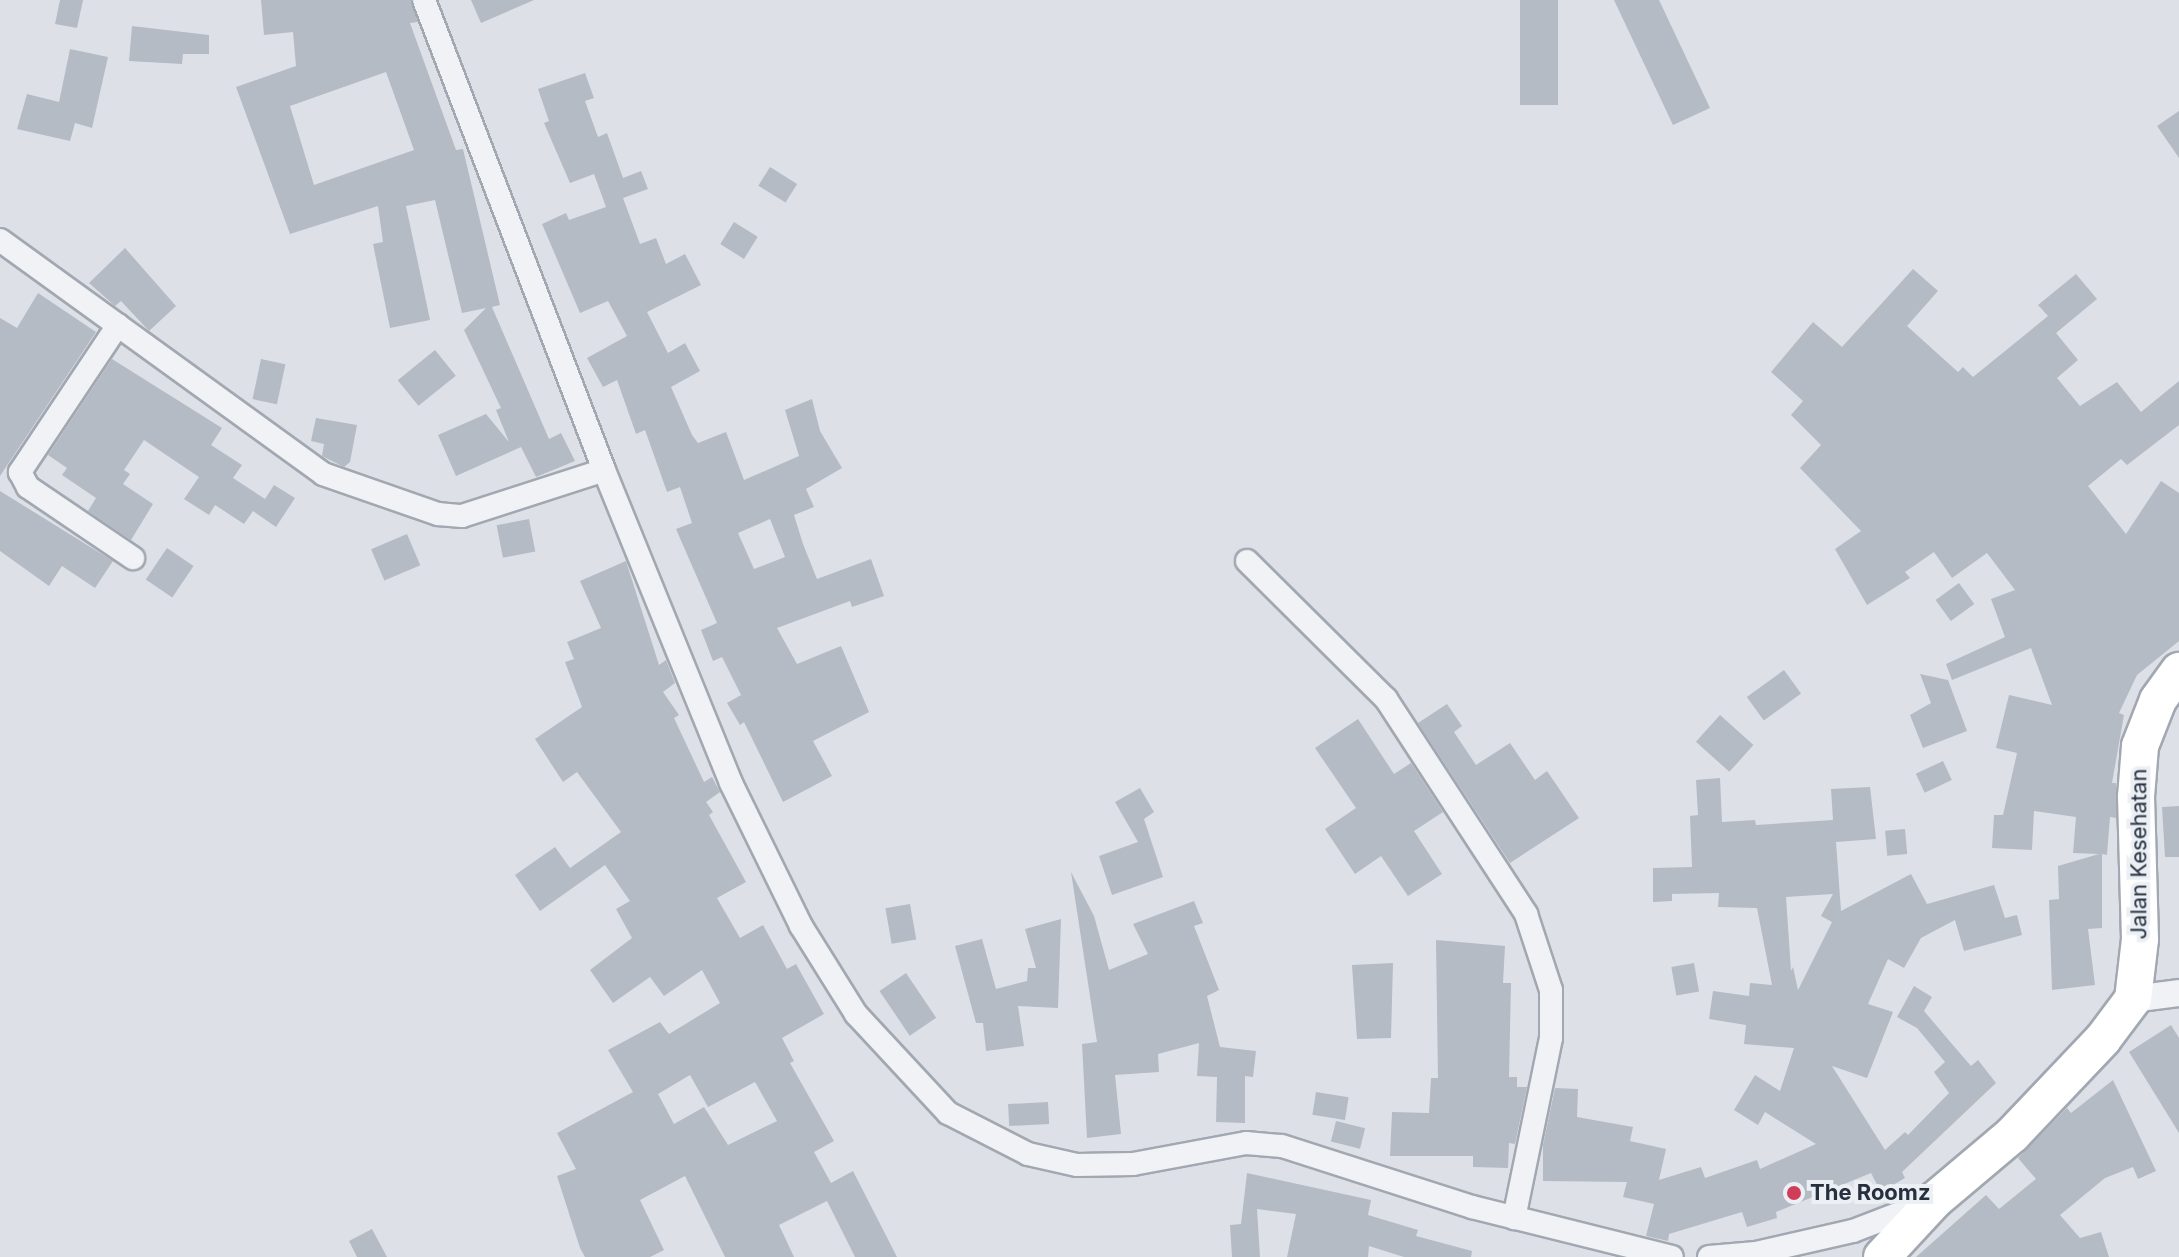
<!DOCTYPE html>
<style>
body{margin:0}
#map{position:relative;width:2179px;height:1257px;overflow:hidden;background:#dde1e7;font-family:Inter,sans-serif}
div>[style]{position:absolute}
.building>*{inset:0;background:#b4bbc4;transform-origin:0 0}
.roads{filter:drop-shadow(2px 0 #a2a8b1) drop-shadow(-2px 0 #a2a8b1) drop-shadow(0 2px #a2a8b1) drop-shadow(0 -2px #a2a8b1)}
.minor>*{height:22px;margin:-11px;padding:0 11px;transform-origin:11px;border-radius:11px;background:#f0f2f6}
.tertiary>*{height:26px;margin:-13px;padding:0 13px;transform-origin:13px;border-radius:13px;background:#f0f2f6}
.trunk>*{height:36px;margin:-18px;padding:0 18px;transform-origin:18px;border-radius:18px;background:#fff}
.dots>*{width:22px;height:22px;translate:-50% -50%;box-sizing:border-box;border:4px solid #ecf0f5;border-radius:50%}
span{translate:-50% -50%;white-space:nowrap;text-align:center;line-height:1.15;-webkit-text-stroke:8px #ecf0f5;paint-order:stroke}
.street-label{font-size:22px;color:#26303e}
.poi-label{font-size:22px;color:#26303e;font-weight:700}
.left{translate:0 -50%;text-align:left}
</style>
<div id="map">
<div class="building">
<i style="clip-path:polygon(60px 0,83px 0,77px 28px,55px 24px)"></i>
<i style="clip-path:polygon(evenodd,261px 0,410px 0,418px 22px,410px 23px,456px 150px,463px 149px,500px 305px,492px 307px,549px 439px,561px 433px,575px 461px,536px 477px,521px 447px,456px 476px,438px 435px,486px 414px,509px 442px,496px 410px,501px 408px,464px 330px,486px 308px,462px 313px,435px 200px,406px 206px,430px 320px,390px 328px,373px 244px,383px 242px,378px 206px,290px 234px,236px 87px,296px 66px,293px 32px,264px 35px,261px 0,386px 72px,414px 150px,314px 185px,290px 106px,386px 72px)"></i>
<i style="clip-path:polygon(471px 0,534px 0,481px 23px)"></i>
<i style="left:1520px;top:0;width:38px;height:105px"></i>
<i style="clip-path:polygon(1614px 0,1659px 0,1710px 108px,1673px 125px)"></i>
<i style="clip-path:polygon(132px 26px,209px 35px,209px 54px,183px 54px,182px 64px,129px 61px)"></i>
<i style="clip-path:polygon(70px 49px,108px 57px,92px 128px,75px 123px,70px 141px,17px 129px,27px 94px,59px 102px)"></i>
<i style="clip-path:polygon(evenodd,585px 73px,594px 98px,585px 101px,598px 137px,607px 133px,623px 178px,641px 171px,648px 189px,623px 198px,640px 244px,656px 238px,666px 264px,685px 254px,701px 285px,647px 312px,668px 353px,685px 343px,700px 371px,671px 387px,692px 435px,698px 443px,726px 432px,744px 480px,799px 456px,785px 410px,812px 399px,820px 431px,842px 468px,806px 489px,814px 507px,794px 515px,803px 544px,817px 579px,871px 559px,884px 596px,852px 607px,850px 601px,777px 628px,797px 664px,841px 646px,869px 712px,813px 741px,832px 776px,783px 802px,744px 722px,740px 725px,727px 703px,741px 695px,722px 657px,713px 661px,701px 630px,717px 623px,676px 529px,692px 523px,680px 487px,667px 492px,645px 430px,636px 434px,617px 380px,603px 387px,587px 358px,627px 336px,608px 301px,580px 313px,542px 224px,566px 213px,569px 220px,606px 207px,594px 174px,570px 183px,544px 123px,549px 121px,538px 89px,585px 73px,770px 519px,785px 557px,754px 569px,738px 533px,770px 519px)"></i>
<i style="clip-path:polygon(2179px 111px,2179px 158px,2157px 126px)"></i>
<i style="left:770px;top:167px;width:32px;height:22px;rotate:32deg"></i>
<i style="left:734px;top:222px;width:28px;height:26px;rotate:32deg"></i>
<i style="clip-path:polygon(125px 248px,176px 306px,149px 331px,121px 301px,115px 306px,89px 283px)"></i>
<i style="clip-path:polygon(1913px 269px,1938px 291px,1907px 326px,1958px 372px,1963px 367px,1973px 377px,2048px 316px,2038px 305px,2076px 274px,2097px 299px,2056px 333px,2078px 360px,2057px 378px,2080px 406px,2117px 382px,2141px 412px,2179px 381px,2179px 425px,2127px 465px,2121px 459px,2088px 486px,2126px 534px,2161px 481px,2179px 493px,2179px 641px,2137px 675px,2119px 713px,2124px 715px,2112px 783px,2116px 783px,2116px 818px,2110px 817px,2107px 855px,2102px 854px,2102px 928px,2088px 929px,2095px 985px,2052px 990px,2049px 900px,2059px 899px,2058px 866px,2099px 854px,2073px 853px,2076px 817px,2034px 811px,2032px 850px,1992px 848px,1994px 815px,2003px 815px,2017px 753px,1996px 748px,2009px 695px,2052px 705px,2031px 648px,1952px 680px,1946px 664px,2005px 637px,1991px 599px,2015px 590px,1987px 553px,1952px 578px,1934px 552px,1905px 572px,1910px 578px,1867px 605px,1835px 549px,1861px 531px,1800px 468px,1821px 445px,1791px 415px,1803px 401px,1771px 372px,1813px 322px,1842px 347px)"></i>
<i style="clip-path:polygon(38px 293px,96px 332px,0 476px,0 318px,17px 328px)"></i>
<i style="left:435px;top:350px;width:33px;height:48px;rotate:51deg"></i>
<i style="clip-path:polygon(112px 359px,222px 428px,211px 445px,242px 465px,233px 478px,265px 499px,274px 485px,295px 498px,276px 527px,253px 511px,244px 524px,215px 505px,209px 515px,184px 499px,199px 477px,144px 440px,124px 470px,130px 474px,123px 484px,153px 504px,131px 540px,88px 511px,96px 498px,62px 475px,67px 468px,48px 455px)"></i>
<i style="left:261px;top:359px;width:25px;height:41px;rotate:12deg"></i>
<i style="clip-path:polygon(316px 418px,357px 425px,350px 462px,344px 467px,322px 456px,324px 444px,311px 441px)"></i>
<i style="clip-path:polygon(0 491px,113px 561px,95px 588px,62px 566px,49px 586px,0 551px)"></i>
<i style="left:529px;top:519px;width:33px;height:33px;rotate:79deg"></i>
<i style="left:407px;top:534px;width:34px;height:39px;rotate:67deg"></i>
<i style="left:167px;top:548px;width:32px;height:38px;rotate:34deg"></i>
<i style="clip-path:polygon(evenodd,626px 561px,659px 665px,666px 660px,675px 683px,663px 692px,679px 715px,674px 718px,704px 782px,712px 777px,720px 792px,706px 802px,713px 812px,709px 815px,746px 882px,717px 898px,740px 938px,763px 925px,787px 969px,796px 964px,824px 1014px,782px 1038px,794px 1061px,790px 1063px,834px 1141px,814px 1152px,831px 1183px,853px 1171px,897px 1257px,855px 1257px,827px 1201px,779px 1225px,794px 1257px,725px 1257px,685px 1176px,640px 1200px,664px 1250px,650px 1257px,585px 1257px,580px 1248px,557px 1176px,576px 1169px,557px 1133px,633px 1092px,608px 1050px,660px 1022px,669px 1034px,720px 1003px,702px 970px,664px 996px,650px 977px,613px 1003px,590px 970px,632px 938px,616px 909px,630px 901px,605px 865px,540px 911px,515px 875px,555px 847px,570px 868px,621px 832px,577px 772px,563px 782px,535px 739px,582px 707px,565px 662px,574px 659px,567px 642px,601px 628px,580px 581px,626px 561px,690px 1075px,708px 1107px,755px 1082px,777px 1121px,728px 1145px,704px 1107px,674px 1124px,658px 1094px,690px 1075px)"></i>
<i style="left:1959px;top:583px;width:26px;height:29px;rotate:54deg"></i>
<i style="left:1784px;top:670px;width:29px;height:46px;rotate:54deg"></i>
<i style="clip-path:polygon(1920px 674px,1948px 680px,1967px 731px,1923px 748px,1910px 715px,1931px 703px)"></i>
<i style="clip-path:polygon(1447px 704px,1462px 726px,1454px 732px,1476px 765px,1510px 743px,1535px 780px,1547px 771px,1579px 818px,1510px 863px,1418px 723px)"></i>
<i style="left:1720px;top:715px;width:45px;height:36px;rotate:42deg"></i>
<i style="clip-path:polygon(1358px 719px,1394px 774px,1411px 763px,1443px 812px,1414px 831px,1442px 874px,1408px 896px,1381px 856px,1355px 874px,1325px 829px,1356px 808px,1315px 748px)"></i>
<i style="left:1943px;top:761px;width:21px;height:30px;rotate:65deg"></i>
<i style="clip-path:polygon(evenodd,1720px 778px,1722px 822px,1755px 820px,1756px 825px,1833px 820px,1831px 789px,1870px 787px,1876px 839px,1836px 842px,1841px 911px,1911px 874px,1927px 904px,1994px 885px,2005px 918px,2017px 915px,2022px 935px,1964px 951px,1955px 920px,1921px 938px,1904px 968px,1888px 959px,1868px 1004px,1893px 1012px,1867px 1078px,1832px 1066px,1885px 1150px,1905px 1132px,1908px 1135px,1949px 1093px,1934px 1072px,1945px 1062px,1917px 1028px,1897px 1017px,1914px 986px,1932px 997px,1924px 1011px,1958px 1051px,1971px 1066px,1978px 1060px,1996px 1083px,1902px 1172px,1905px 1178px,1881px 1192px,1871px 1173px,1776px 1212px,1777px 1218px,1747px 1227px,1742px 1212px,1669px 1234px,1668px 1241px,1646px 1236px,1654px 1204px,1623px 1197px,1627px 1182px,1543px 1181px,1543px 1145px,1555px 1088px,1578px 1089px,1577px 1117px,1633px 1127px,1630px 1141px,1666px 1149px,1659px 1180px,1701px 1167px,1705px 1178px,1757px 1160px,1760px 1169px,1816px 1144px,1765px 1112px,1758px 1125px,1734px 1110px,1755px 1075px,1780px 1091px,1794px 1048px,1744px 1044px,1746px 1025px,1709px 1019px,1713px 991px,1749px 996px,1750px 983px,1772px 985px,1757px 908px,1718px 907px,1719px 893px,1672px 894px,1672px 901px,1653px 902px,1653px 868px,1692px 867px,1690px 816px,1698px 815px,1696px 780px,1720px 778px,1833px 894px,1821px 916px,1832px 922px,1798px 990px,1793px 967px,1791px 971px,1786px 897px,1833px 894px)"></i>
<i style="clip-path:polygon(1140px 788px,1154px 812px,1144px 819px,1163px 877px,1112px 895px,1099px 856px,1138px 842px,1115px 802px)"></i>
<i style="clip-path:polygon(2179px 806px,2179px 857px,2165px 857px,2162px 807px)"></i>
<i style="left:1905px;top:829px;width:25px;height:20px;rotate:85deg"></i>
<i style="clip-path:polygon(1071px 872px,1094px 916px,1109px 970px,1148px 954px,1133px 924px,1194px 901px,1203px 923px,1194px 926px,1219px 990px,1207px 996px,1220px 1047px,1256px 1051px,1253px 1077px,1245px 1076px,1245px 1123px,1216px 1122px,1217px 1077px,1197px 1076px,1199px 1043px,1158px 1054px,1159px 1072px,1115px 1075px,1121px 1134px,1087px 1138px,1082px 1044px,1097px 1042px)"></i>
<i style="left:910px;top:904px;width:36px;height:25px;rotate:80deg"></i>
<i style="clip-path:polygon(1061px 919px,1058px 1008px,1018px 1006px,1024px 1046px,986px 1051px,983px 1023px,976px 1023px,955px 946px,982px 939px,996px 989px,1027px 981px,1028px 968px,1036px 968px,1025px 929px)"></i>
<i style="clip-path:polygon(1436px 940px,1505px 946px,1503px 983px,1511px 983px,1509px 1077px,1517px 1077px,1517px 1087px,1527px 1087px,1515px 1144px,1509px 1143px,1508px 1168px,1473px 1167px,1473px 1156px,1390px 1156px,1392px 1112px,1429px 1113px,1431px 1078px,1438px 1078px)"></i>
<i style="clip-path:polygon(1393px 963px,1391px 1038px,1357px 1039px,1352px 965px)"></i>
<i style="left:1694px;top:963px;width:29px;height:23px;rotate:80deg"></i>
<i style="left:906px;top:973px;width:54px;height:32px;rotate:56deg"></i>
<i style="clip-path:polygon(2171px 1025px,2179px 1038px,2179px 1133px,2129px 1052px)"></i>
<i style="clip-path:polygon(2113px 1080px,2156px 1171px,2138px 1179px,2133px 1167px,2105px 1178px,2060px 1215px,2080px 1238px,2101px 1232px,2109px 1257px,1916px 1257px,1986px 1195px,1999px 1209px,2036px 1179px,2018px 1158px,2067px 1108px,2071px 1113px)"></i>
<i style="left:1316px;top:1092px;width:33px;height:23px;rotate:9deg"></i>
<i style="left:1048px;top:1102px;width:22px;height:40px;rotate:87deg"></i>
<i style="left:1336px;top:1121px;width:30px;height:21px;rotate:14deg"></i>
<i style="clip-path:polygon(1247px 1173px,1371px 1200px,1368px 1215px,1418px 1230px,1416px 1236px,1472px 1251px,1471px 1257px,1404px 1257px,1369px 1246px,1368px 1257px,1287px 1257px,1296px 1214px,1257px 1209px,1260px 1257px,1232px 1257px,1230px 1225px,1241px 1224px)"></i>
<i style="clip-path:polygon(372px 1229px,387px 1257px,357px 1257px,349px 1241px)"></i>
</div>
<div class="roads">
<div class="minor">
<i style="left:424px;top:0;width:503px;rotate:69.04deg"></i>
<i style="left:604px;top:470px;width:338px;rotate:67.9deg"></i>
<i style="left:731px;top:783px;width:159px;rotate:63.9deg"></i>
<i style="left:801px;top:926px;width:104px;rotate:58deg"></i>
<i style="left:856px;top:1014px;width:135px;rotate:47.1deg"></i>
<i style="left:948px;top:1113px;width:90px;rotate:27.1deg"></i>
<i style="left:1028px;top:1154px;width:50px;rotate:12.7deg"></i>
<i style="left:1077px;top:1165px;width:56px;rotate:-1deg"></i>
<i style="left:1133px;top:1164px;width:115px;rotate:-10.5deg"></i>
<i style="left:1246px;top:1143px;width:36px;rotate:5deg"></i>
<i style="left:1282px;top:1146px;width:200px;rotate:17.8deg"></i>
<i style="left:1472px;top:1207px;width:206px;rotate:14deg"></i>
<i style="left:0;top:240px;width:399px;rotate:35.9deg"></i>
<i style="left:323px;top:474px;width:122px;rotate:19.2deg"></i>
<i style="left:438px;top:514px;width:24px;rotate:5deg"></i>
<i style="left:462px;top:516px;width:149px;rotate:-17.9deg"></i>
<i style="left:118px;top:325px;width:177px;rotate:123.7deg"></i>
<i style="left:20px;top:472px;width:17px;rotate:62deg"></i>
<i style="left:28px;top:487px;width:127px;rotate:34.1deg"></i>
<i style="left:1247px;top:561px;width:196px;rotate:44.8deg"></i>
<i style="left:1386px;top:699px;width:257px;rotate:56.9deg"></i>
<i style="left:1526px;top:914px;width:80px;rotate:71.8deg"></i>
<i style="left:1551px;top:990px;width:48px;rotate:90deg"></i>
<i style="left:1551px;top:1038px;width:184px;rotate:101.6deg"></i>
<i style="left:1709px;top:1257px;width:47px;rotate:-4.9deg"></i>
<i style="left:1756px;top:1253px;width:99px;rotate:-12.8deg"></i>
<i style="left:1853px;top:1231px;width:78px;rotate:-21deg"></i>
</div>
<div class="tertiary">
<i style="left:2133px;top:999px;width:46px;rotate:-7.4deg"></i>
</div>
<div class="trunk">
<i style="left:1882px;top:1257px;width:78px;rotate:-47.1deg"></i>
<i style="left:1935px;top:1200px;width:101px;rotate:-40.2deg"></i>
<i style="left:2012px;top:1135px;width:132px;rotate:-46.5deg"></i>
<i style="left:2103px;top:1039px;width:50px;rotate:-53.1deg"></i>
<i style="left:2133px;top:999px;width:60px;rotate:-83.3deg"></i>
<i style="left:2140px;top:939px;width:142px;rotate:-91.6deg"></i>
<i style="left:2136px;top:797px;width:51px;rotate:-85.5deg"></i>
<i style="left:2140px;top:746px;width:49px;rotate:-68.6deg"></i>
<i style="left:2158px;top:700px;width:36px;rotate:-54deg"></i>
</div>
</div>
<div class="dots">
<i style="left:1794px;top:1193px;background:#d13d58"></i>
</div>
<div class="street-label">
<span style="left:2139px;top:854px;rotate:-90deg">Jalan Kesehatan</span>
</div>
<div class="poi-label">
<span class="left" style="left:1810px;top:1193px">The Roomz</span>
</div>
</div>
